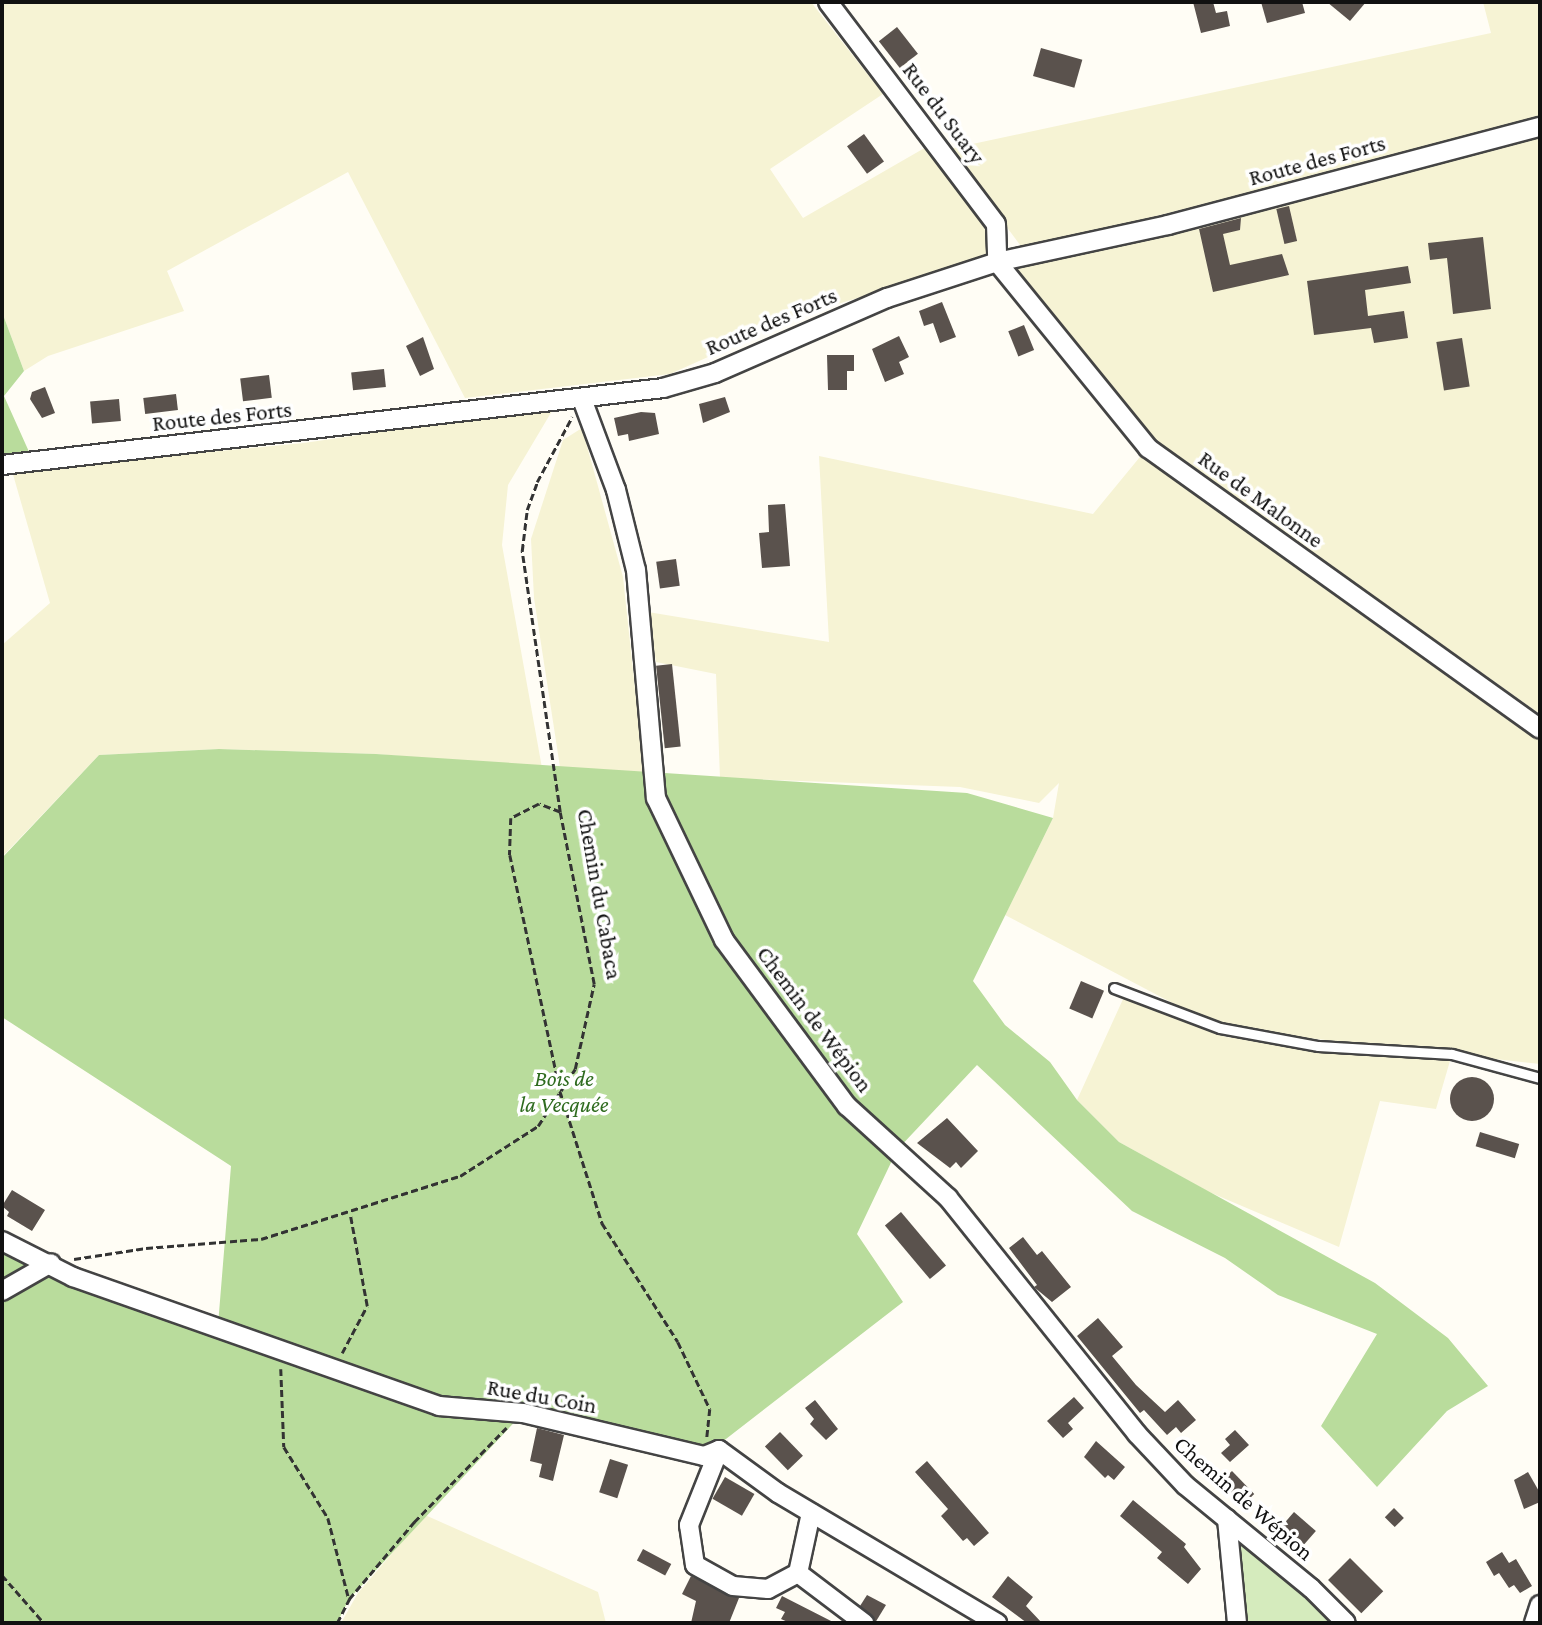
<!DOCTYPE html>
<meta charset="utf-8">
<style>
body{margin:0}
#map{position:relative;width:1542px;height:1625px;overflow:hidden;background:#fffdf5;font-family:"Crimson Pro",serif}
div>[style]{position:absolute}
.farmland>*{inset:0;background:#f6f3d4}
.green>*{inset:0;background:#d5ebbd}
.forest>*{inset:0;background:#b9dc9c}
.building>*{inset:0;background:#5a524d;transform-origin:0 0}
.round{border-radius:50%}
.path>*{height:2.5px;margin-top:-1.25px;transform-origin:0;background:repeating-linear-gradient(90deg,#333 0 7px,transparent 0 10.5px)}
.roads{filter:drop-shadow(2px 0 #444) drop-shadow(-2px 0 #444) drop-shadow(0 2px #444) drop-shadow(0 -2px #444)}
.lane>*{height:9px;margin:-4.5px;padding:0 4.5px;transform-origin:4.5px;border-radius:4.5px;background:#fff}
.street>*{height:18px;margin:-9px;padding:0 9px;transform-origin:9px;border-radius:9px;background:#fff}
span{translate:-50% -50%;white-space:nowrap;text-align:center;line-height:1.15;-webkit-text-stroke:7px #fff;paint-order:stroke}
.street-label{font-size:23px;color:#111}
.park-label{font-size:23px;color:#2f6b1f;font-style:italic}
.frame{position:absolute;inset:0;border:4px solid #111;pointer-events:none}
</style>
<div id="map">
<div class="farmland">
<i style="clip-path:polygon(2px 2px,811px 2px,883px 94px,770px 169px,803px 218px,928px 146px,988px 228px,992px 258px,804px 314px,670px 374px,465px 398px,348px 172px,167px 271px,184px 311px,48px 356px,24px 371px,2px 312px)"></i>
<i style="clip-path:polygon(1483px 2px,1540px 2px,1540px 121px,1023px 249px,949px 149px,1491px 33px)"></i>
<i style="clip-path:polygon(1540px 134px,1540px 714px,1155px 442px,1011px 266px)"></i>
<i style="clip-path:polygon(555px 406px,508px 485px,502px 545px,542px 768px,376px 754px,219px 749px,99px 755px,2px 857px,2px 645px,50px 603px,12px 471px,304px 443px)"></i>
<i style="clip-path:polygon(582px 428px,623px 577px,644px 773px,560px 767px,534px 598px,531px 539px,563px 440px)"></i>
<i style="clip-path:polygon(1144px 452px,1540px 737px,1540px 1064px,1452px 1054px,1436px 1109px,1380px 1101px,1339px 1247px,1209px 1192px,1119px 1142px,1077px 1100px,1124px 997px,1226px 1037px,1390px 1054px,1442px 1053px,1220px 1028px,1005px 915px,1053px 818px,1059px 783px,1039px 803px,960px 787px,720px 778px,716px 674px,656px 662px,648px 612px,829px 642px,819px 456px,1093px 514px)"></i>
<i style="clip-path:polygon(425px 1515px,598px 1592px,606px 1623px,341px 1623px,358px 1593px)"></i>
</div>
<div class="green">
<i style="clip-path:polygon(1227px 1519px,1346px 1623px,1237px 1623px)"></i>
</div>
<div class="forest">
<i style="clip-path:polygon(2px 312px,24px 371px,4px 396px,30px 454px,2px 455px)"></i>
<i style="clip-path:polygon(219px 749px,376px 754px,967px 793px,1053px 818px,973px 981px,1005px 1025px,1050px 1062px,1077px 1100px,1119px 1142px,1375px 1283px,1448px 1338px,1488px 1386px,1447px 1411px,1377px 1487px,1321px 1426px,1377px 1334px,1278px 1295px,1225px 1258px,1132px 1211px,977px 1065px,897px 1150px,857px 1234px,903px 1302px,704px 1456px,523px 1413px,349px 1599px,337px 1623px,2px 1623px,2px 1246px,218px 1325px,231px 1166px,2px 1017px,2px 858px,99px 755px)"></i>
</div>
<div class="building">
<i style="clip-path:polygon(1193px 2px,1213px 2px,1216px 13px,1227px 11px,1230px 26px,1201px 33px)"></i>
<i style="clip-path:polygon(1261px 2px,1302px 2px,1305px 13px,1267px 23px)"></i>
<i style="clip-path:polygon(1327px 2px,1366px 2px,1350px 21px)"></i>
<i style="left:897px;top:27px;width:34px;height:23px;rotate:52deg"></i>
<i style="left:1041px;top:48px;width:43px;height:29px;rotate:16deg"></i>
<i style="left:864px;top:134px;width:34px;height:21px;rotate:54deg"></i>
<i style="left:1289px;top:206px;width:36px;height:13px;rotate:77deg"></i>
<i style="clip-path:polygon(1241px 218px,1240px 230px,1223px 234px,1230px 265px,1282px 254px,1289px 275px,1213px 292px,1199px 229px)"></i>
<i style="clip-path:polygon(1483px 237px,1491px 309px,1453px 314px,1447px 258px,1430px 260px,1428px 243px)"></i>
<i style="clip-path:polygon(1408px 266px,1411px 283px,1365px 290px,1368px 316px,1404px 311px,1408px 338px,1374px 343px,1371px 328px,1314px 335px,1307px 281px)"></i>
<i style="clip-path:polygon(942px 302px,956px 337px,940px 343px,933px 323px,924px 326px,919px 311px)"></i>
<i style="left:1024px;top:325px;width:27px;height:17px;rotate:68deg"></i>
<i style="clip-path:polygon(899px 336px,909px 357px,899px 362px,904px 374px,885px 382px,872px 349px)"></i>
<i style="clip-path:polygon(423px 337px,434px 369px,420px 376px,406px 346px)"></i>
<i style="left:1462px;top:338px;width:49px;height:26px;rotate:81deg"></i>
<i style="clip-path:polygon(827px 355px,854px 355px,854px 371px,847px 371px,847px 390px,828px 390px)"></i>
<i style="left:384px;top:369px;width:18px;height:33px;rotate:84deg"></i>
<i style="left:269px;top:375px;width:23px;height:29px;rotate:83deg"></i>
<i style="clip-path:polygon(45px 387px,55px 413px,42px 418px,30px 399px,32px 392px)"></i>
<i style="left:176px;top:394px;width:16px;height:33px;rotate:83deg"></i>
<i style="clip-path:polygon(725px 397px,730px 412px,703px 423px,699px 404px)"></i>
<i style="left:119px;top:399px;width:22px;height:29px;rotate:85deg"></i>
<i style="clip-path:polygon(641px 412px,655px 413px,659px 434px,629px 441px,628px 434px,618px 436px,614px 418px)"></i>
<i style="clip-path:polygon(785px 504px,790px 566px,762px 568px,759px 533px,769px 532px,768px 505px)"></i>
<i style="left:676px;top:559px;width:27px;height:20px;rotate:82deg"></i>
<i style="left:672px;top:664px;width:83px;height:16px;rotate:84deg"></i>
<i style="left:1081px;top:981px;width:25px;height:30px;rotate:23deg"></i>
<i class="round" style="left:1450px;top:1077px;width:44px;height:44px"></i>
<i style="clip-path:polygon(947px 1118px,978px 1151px,961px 1168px,956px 1162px,950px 1168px,917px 1143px)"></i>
<i style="left:1480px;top:1132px;width:41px;height:15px;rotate:17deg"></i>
<i style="clip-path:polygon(12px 1190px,45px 1210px,32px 1231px,7px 1216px,9px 1212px,2px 1206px)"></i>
<i style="left:901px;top:1212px;width:70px;height:21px;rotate:50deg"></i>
<i style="clip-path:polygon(1023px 1237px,1037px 1255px,1042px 1251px,1071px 1287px,1052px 1302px,1034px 1287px,1037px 1285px,1009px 1248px)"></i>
<i style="clip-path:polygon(1098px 1318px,1123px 1347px,1112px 1356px,1136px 1385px,1165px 1412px,1178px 1400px,1196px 1420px,1181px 1433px,1176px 1427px,1167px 1435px,1144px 1410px,1140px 1413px,1077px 1336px)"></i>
<i style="clip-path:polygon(1074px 1397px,1084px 1408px,1068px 1423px,1073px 1429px,1063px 1438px,1047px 1421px)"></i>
<i style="clip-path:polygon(815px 1400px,838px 1429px,826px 1440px,810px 1424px,814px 1419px,805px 1408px)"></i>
<i style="clip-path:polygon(537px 1428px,564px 1435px,553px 1481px,539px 1477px,542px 1464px,530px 1461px)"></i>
<i style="clip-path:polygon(1235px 1430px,1249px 1445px,1230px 1462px,1221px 1453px,1230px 1445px,1225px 1439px)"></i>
<i style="left:780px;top:1432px;width:33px;height:21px;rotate:46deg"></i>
<i style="clip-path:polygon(1096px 1441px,1125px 1467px,1114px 1480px,1108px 1475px,1105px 1478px,1084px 1457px)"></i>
<i style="left:610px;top:1459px;width:19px;height:35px;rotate:18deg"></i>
<i style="clip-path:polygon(927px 1461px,989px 1533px,974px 1546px,967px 1538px,963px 1541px,941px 1516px,948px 1509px,915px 1472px)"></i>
<i style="left:1232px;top:1471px;width:32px;height:17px;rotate:46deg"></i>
<i style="clip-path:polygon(1528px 1472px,1540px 1493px,1540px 1502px,1524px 1509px,1514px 1480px)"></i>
<i style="left:725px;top:1477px;width:34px;height:25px;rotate:30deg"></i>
<i style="clip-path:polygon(1133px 1500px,1186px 1544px,1184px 1547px,1201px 1569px,1188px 1584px,1157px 1558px,1162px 1552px,1120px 1516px)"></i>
<i style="left:1394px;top:1508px;width:14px;height:13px;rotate:45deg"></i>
<i style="left:1294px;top:1512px;width:29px;height:19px;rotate:41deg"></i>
<i style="left:643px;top:1549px;width:32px;height:13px;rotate:28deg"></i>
<i style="clip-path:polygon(1502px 1552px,1509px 1563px,1516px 1559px,1532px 1586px,1520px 1593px,1514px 1585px,1509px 1588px,1499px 1573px,1494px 1576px,1486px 1562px)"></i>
<i style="left:1350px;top:1558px;width:47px;height:31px;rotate:45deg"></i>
<i style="clip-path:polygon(691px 1576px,739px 1598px,729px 1623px,691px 1623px,696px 1601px,682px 1594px)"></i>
<i style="clip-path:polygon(1008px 1576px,1033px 1597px,1026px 1606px,1042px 1623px,1027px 1623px,992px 1597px)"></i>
<i style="clip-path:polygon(867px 1595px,886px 1605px,875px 1623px,860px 1606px)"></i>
<i style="clip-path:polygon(782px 1596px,835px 1623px,790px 1623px,781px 1619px,785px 1612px,776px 1608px)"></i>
</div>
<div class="path">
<i style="left:560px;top:812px;width:22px;rotate:-159deg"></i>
<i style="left:539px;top:804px;width:31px;rotate:153deg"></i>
<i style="left:511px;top:818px;width:37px;rotate:92deg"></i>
<i style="left:510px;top:855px;width:241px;rotate:78deg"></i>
<i style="left:560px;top:1091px;width:139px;rotate:72.3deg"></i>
<i style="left:602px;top:1223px;width:141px;rotate:57.4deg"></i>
<i style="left:678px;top:1342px;width:74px;rotate:64.5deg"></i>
<i style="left:710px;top:1409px;width:30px;rotate:96deg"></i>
<i style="left:74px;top:1259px;width:73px;rotate:-8.7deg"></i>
<i style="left:146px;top:1248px;width:115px;rotate:-4.5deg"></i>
<i style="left:261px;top:1239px;width:209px;rotate:-17.6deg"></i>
<i style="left:460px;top:1176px;width:93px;rotate:-32.7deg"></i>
<i style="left:538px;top:1126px;width:68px;rotate:-57deg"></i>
<i style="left:575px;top:1069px;width:87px;rotate:-77.4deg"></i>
<i style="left:594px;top:984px;width:175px;rotate:-101.2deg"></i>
<i style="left:560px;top:812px;width:264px;rotate:-98.3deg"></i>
<i style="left:522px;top:551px;width:41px;rotate:-83deg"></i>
<i style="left:527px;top:510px;width:30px;rotate:-70deg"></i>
<i style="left:537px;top:482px;width:74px;rotate:-61.7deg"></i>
<i style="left:342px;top:1353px;width:53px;rotate:-62deg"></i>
<i style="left:367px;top:1306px;width:94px;rotate:-100.5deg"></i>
<i style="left:281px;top:1369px;width:78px;rotate:87.8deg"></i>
<i style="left:284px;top:1447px;width:84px;rotate:58.2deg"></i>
<i style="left:328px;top:1518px;width:84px;rotate:75.5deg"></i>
<i style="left:2px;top:1575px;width:64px;rotate:48.8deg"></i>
<i style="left:337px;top:1623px;width:27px;rotate:-63deg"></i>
<i style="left:349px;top:1599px;width:101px;rotate:-49.8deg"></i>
<i style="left:414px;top:1522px;width:132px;rotate:-45.6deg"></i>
</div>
<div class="roads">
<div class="lane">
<i style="left:1114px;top:988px;width:113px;rotate:20.7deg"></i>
<i style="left:1220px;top:1028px;width:100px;rotate:10.4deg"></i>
<i style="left:1318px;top:1046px;width:134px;rotate:3.4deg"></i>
<i style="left:1452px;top:1054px;width:91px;rotate:15.3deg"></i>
</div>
<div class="street">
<i style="left:828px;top:2px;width:278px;rotate:52.9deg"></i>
<i style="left:996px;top:224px;width:38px;rotate:88deg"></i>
<i style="left:997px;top:262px;width:240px;rotate:50.9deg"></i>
<i style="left:1148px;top:448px;width:482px;rotate:35.6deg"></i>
<i style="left:582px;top:399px;width:97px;rotate:69.5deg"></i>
<i style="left:616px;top:490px;width:82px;rotate:76deg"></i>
<i style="left:636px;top:570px;width:229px;rotate:85deg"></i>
<i style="left:656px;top:798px;width:157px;rotate:64.4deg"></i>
<i style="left:724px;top:940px;width:207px;rotate:53.5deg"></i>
<i style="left:847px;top:1106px;width:137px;rotate:42.3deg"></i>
<i style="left:948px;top:1198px;width:302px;rotate:51.3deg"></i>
<i style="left:1137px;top:1434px;width:70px;rotate:46.7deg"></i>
<i style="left:1185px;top:1485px;width:163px;rotate:39.3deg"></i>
<i style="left:1311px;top:1588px;width:49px;rotate:45deg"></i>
<i style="left:2px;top:465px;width:665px;rotate:-6.64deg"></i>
<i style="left:663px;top:388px;width:54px;rotate:-16.1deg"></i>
<i style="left:715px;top:373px;width:188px;rotate:-23.6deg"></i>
<i style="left:887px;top:298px;width:116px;rotate:-18.1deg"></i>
<i style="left:997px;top:262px;width:175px;rotate:-12.2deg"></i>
<i style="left:1168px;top:225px;width:385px;rotate:-14.8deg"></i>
<i style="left:2px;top:1241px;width:80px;rotate:26.9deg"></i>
<i style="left:73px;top:1277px;width:388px;rotate:19.4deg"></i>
<i style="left:439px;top:1406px;width:84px;rotate:4.8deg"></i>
<i style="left:523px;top:1413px;width:186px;rotate:13.4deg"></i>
<i style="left:704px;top:1456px;width:16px;rotate:-22deg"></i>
<i style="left:719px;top:1450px;width:73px;rotate:36.1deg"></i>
<i style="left:778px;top:1493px;width:255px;rotate:30.7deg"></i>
<i style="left:2px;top:1291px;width:56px;rotate:-29.7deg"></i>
<i style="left:719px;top:1450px;width:81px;rotate:111.8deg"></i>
<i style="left:689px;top:1525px;width:40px;rotate:81.5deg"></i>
<i style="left:695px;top:1565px;width:43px;rotate:28.9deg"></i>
<i style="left:733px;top:1586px;width:35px;rotate:5deg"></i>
<i style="left:768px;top:1589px;width:34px;rotate:-28deg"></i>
<i style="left:811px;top:1513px;width:61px;rotate:102.2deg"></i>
<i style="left:798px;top:1573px;width:83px;rotate:37.1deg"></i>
<i style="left:1227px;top:1519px;width:104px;rotate:84.5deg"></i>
<i style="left:1534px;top:1623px;width:19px;rotate:-72deg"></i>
</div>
</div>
<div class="street-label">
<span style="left:944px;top:113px;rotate:53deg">Rue du Suary</span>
<span style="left:1317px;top:160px;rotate:-15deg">Route des Forts</span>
<span style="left:771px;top:321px;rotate:-23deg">Route des Forts</span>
<span style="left:222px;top:416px;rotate:-6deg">Route des Forts</span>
<span style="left:1261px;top:499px;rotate:36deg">Rue de Malonne</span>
<span style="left:600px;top:894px;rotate:80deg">Chemin du Cabaca</span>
<span style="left:815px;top:1019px;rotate:53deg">Chemin de Wépion</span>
<span style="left:542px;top:1396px;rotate:10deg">Rue du Coin</span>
<span style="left:1244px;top:1498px;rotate:41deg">Chemin de Wépion</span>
</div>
<div class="park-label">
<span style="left:564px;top:1091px">Bois de<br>la Vecquée</span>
</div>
<div class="frame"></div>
</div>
